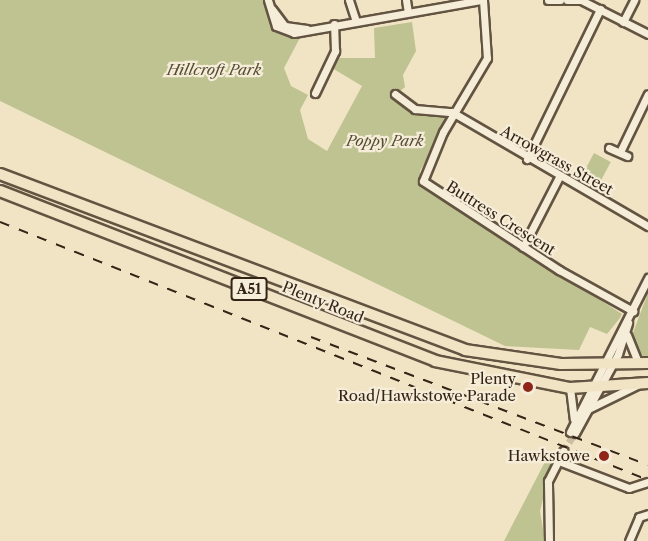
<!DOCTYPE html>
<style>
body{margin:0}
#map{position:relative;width:648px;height:541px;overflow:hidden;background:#f1e4c5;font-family:"Libre Caslon Text",serif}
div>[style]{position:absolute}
.green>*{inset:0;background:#bec391;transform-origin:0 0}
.minor-tunnel>*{height:7px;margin-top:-3.5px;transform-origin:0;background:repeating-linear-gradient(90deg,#cbbea2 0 7px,transparent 0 10.5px)}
.roads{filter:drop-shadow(2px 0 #635442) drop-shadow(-2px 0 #635442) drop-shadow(0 2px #635442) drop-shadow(0 -2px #635442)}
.minor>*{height:7px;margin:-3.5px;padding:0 3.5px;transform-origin:3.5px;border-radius:3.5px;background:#f6edd9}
.highway>*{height:10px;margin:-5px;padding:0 5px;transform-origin:5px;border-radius:5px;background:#f1e4c5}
.rail>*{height:2px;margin-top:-1px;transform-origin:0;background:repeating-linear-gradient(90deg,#342416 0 10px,transparent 0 20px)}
.dots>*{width:16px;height:16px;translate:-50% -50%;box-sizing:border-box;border:3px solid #f6edd9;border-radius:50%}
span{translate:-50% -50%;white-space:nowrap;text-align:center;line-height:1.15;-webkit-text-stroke:4.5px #f6edd9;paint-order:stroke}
.shield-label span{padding:2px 4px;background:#f6edd9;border:2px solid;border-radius:4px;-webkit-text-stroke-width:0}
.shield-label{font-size:14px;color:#342416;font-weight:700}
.park-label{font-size:15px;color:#564c35;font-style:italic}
.street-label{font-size:15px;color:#342416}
.poi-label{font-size:15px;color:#342416}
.right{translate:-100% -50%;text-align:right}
</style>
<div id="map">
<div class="green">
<i style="clip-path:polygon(0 0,263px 0,277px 31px,301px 36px,284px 68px,291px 86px,308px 95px,300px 110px,308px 139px,327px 151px,362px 86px,332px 68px,336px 58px,375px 58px,374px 28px,412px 22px,416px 51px,403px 75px,405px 87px,394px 96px,415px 111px,443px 111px,451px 116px,420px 171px,421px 185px,622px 314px,620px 318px,607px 334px,590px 327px,579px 350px,505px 346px,0 101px)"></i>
<i style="left:594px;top:153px;width:19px;height:30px;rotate:28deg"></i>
<i style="clip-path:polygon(648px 293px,648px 356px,643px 356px,631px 338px)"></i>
<i style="clip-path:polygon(549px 454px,554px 456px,540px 511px,545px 541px,504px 541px)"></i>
</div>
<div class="minor-tunnel">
<i style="left:563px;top:451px;width:22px;rotate:-56deg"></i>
</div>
<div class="roads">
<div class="minor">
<i style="left:268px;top:0;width:27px;rotate:73deg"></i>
<i style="left:276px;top:26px;width:19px;rotate:21deg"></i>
<i style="left:294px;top:33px;width:191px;rotate:-10deg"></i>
<i style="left:349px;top:0;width:22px;rotate:72deg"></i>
<i style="left:406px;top:0;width:12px;rotate:81deg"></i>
<i style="left:483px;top:0;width:58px;rotate:86.1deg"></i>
<i style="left:487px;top:58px;width:86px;rotate:120.7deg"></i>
<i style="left:443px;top:132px;width:53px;rotate:112.2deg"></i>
<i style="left:423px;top:181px;width:163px;rotate:33.2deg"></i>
<i style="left:559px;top:270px;width:85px;rotate:29deg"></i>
<i style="left:548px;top:0;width:12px"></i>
<i style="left:567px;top:0;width:14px"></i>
<i style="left:581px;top:0;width:75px;rotate:26.9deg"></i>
<i style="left:272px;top:9px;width:21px;rotate:53deg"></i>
<i style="left:285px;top:26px;width:22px;rotate:8deg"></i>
<i style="left:623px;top:22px;width:25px;rotate:-63deg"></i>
<i style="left:315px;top:93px;width:47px;rotate:-64.5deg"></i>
<i style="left:335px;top:51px;width:27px;rotate:-92deg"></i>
<i style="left:395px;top:94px;width:25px;rotate:37deg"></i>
<i style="left:415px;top:109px;width:37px;rotate:5deg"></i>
<i style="left:452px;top:112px;width:227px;rotate:30.2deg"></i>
<i style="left:609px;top:148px;width:20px;rotate:24deg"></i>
<i style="left:620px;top:152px;width:64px;rotate:-64.2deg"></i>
<i style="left:527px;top:159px;width:167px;rotate:-64deg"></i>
<i style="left:523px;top:247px;width:79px;rotate:-62.8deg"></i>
<i style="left:627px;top:335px;width:31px;rotate:68deg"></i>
<i style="left:570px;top:388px;width:31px;rotate:83deg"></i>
<i style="left:590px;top:408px;width:55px;rotate:-26.1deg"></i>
<i style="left:570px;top:432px;width:173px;rotate:-63.1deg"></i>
<i style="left:575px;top:433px;width:90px;rotate:-61.4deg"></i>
<i style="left:618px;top:354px;width:33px;rotate:-72deg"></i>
<i style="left:556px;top:460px;width:78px;rotate:21deg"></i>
<i style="left:629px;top:488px;width:20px;rotate:-18deg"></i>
<i style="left:549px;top:541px;width:60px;rotate:-91deg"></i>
<i style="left:548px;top:481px;width:34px;rotate:-63deg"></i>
<i style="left:629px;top:541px;width:26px;rotate:-67deg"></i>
<i style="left:639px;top:517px;width:9px;rotate:-18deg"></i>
</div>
<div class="highway">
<i style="left:0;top:174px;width:497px;rotate:20.7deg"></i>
<i style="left:465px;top:350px;width:97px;rotate:8.3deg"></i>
<i style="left:561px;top:364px;width:87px;rotate:-0.7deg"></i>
<i style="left:0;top:191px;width:467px;rotate:21.3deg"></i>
<i style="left:435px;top:361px;width:138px;rotate:11.3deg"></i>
<i style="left:570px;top:388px;width:78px;rotate:-3.7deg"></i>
</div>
</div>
<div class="rail">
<i style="left:0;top:222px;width:697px;rotate:21.71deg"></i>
<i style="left:311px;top:337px;width:360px;rotate:20.8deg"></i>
</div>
<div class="dots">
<i style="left:528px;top:387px;background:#8f2418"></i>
<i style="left:604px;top:456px;background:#8f2418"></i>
</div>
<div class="shield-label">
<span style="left:249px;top:289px">A51</span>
</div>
<div class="park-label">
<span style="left:214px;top:70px">Hillcroft Park</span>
<span style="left:385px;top:141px">Poppy Park</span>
</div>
<div class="street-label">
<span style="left:557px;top:160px;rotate:29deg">Arrowgrass Street</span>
<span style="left:501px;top:218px;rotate:32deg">Buttress Crescent</span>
<span style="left:323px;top:302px;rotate:22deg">Plenty Road</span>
</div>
<div class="poi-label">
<span class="right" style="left:516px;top:387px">Plenty<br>Road/Hawkstowe Parade</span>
<span class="right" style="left:590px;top:456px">Hawkstowe</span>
</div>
</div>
